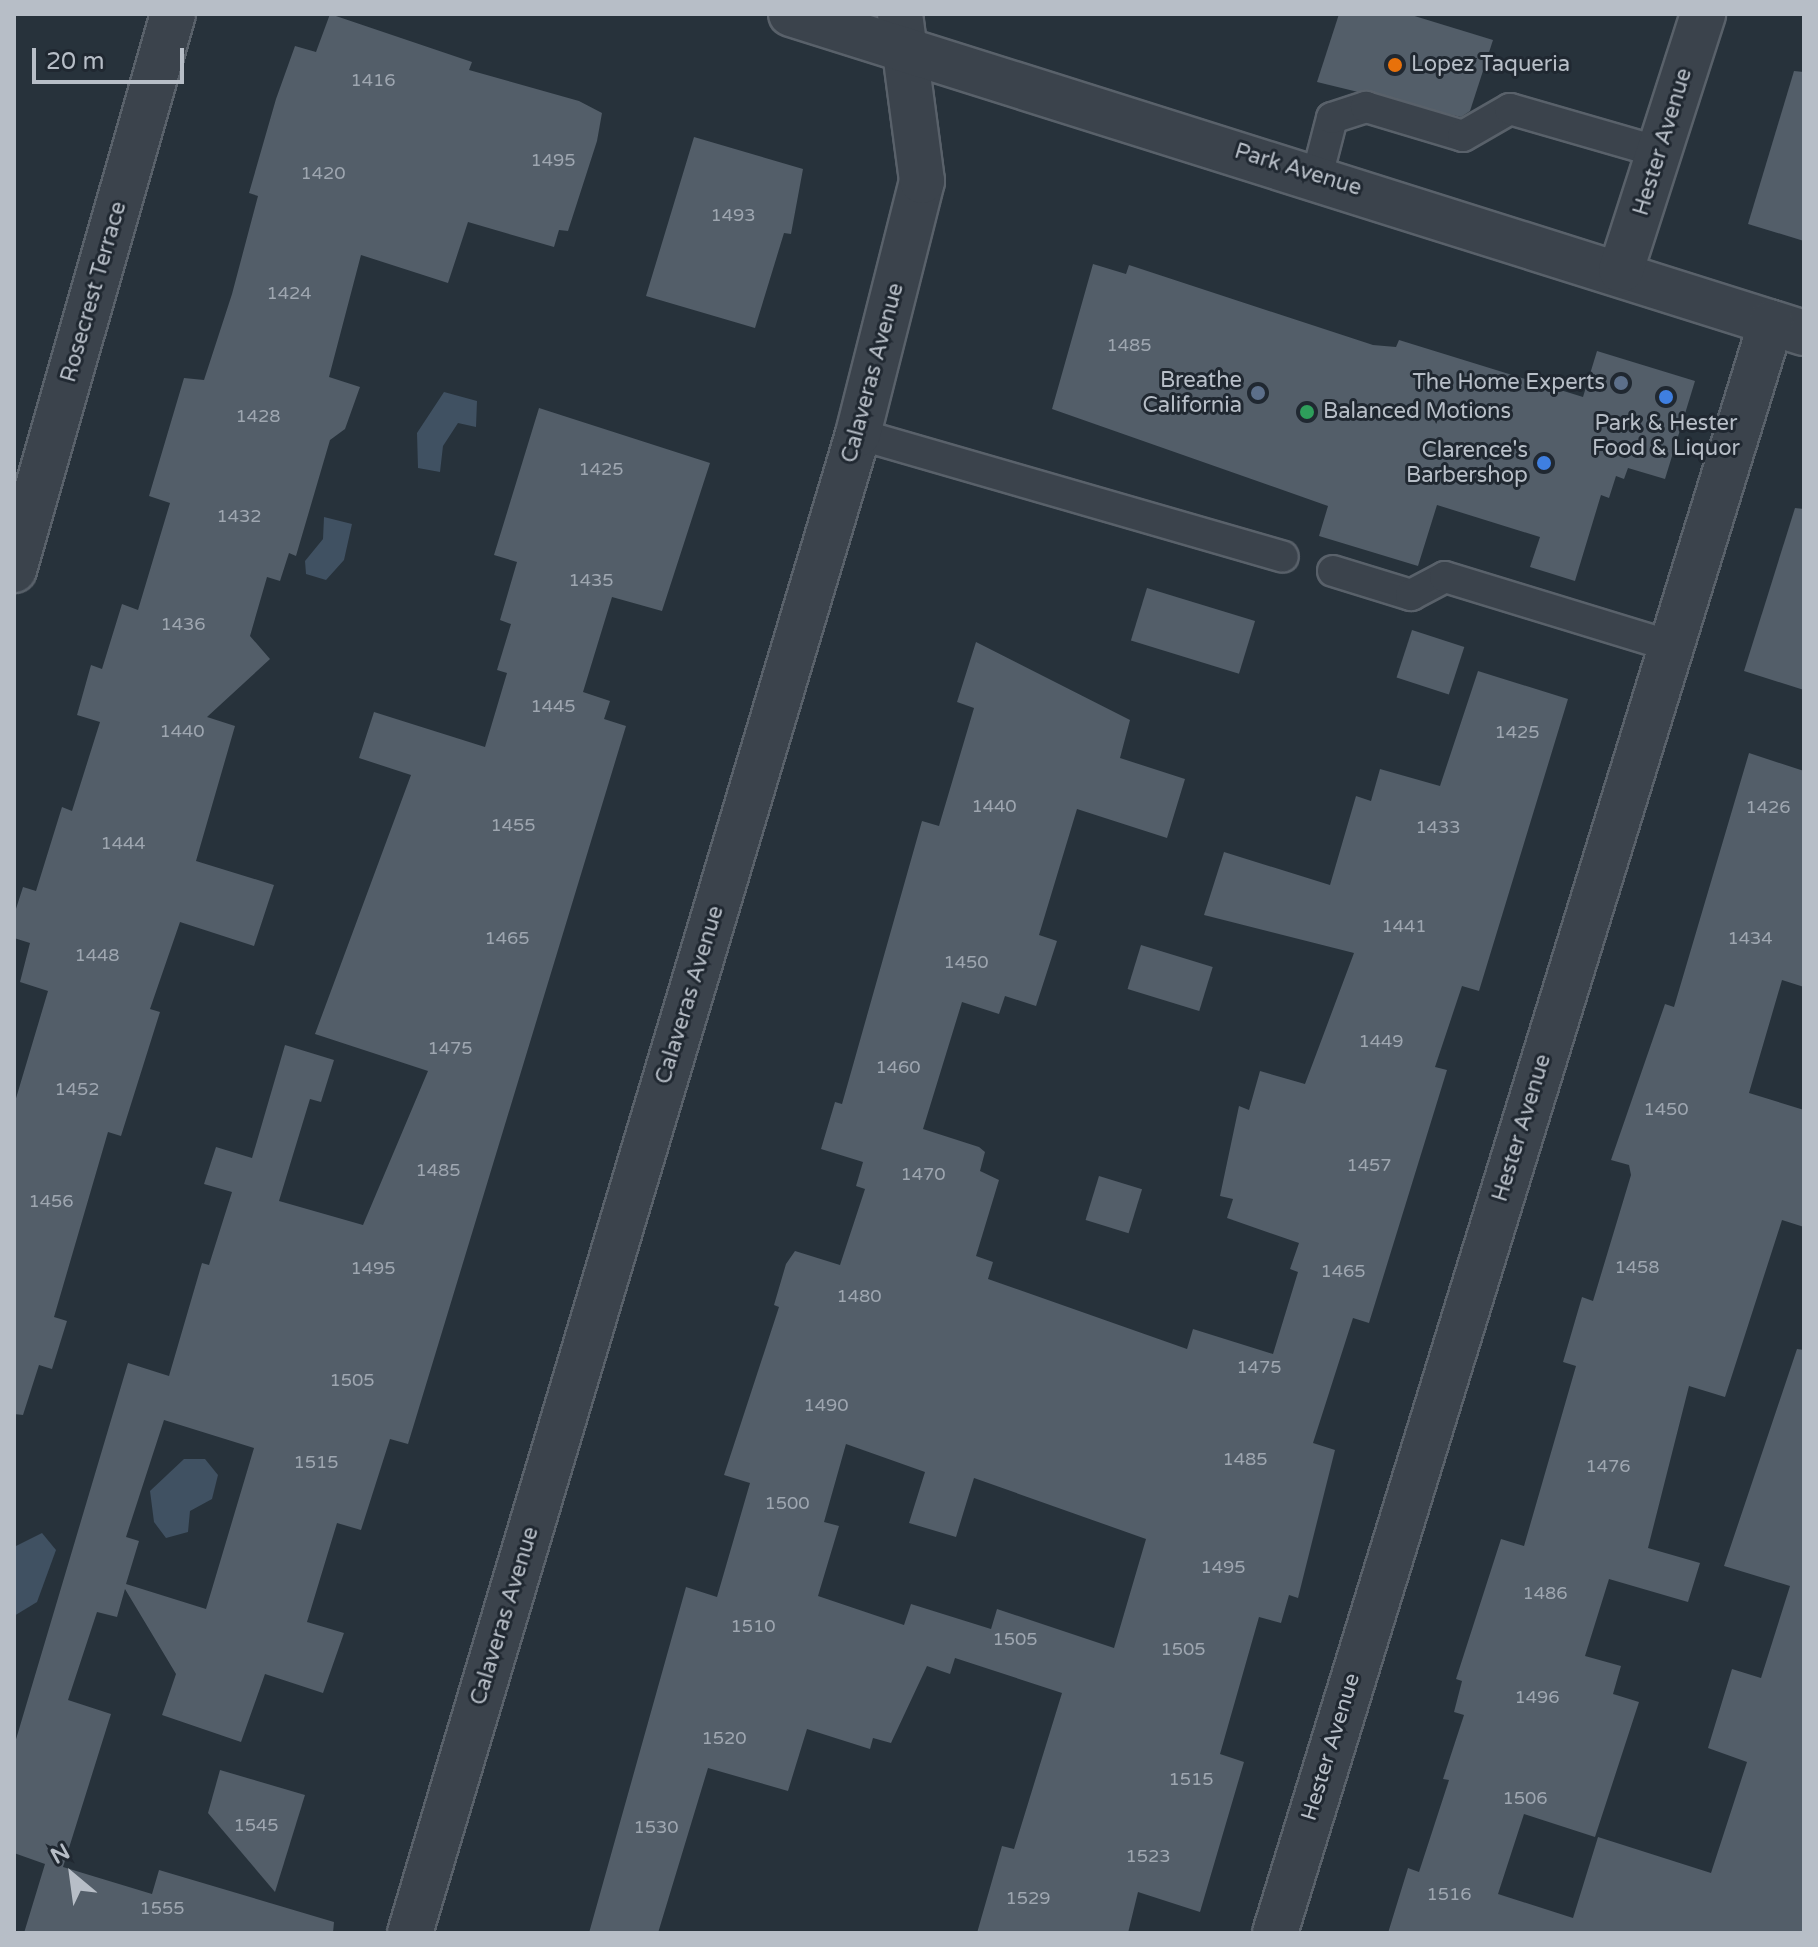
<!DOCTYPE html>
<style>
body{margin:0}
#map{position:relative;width:1818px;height:1947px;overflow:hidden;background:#27323b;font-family:"Varela Round",sans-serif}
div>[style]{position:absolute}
.water>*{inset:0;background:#405162}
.building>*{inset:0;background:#535e69;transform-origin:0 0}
.roads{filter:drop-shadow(2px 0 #59616a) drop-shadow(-2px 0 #59616a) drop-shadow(0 2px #59616a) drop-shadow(0 -2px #59616a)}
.service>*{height:30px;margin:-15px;padding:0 15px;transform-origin:15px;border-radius:15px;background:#3b434c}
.minor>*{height:44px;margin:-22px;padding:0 22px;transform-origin:22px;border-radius:22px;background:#3b434c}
.tertiary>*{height:44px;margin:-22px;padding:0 22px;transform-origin:22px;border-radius:22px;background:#3b434c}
.dots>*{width:22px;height:22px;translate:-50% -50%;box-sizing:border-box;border:4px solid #202831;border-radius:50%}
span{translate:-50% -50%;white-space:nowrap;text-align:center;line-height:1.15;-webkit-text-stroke:6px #202831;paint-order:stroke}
.number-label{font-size:18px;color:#9ea6b0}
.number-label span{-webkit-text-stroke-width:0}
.poi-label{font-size:22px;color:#b7bec7}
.left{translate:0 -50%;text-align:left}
.right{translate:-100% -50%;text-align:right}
.street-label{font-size:22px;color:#b7bec7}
.frame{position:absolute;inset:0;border:16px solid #b7bec7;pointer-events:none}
.north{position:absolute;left:32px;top:1835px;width:80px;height:80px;-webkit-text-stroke:6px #202831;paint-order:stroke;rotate:331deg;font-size:22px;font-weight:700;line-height:32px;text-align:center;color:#b7bec7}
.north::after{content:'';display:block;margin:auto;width:28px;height:36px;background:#b7bec7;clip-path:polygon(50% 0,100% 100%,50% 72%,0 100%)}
.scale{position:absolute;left:32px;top:48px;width:152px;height:36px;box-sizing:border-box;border:4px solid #b7bec7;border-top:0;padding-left:10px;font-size:24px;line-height:28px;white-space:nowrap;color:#b7bec7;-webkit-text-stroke:6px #202831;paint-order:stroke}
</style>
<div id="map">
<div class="water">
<i style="clip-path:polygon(444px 392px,477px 401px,476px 427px,458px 423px,443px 446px,440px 472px,418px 468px,417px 433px)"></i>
<i style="clip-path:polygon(324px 517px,352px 524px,344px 560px,326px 580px,306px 574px,305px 561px,323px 539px)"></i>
<i style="clip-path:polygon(184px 1459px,205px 1459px,218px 1475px,212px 1499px,190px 1511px,188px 1532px,166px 1538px,154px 1522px,150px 1491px)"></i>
<i style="clip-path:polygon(42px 1533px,56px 1550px,37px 1602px,14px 1616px,14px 1547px)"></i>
</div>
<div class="building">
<i style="clip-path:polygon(330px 14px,472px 62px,469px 70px,579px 101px,602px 113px,597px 141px,568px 231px,559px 230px,554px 247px,468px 222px,448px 283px,361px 255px,329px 377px,360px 387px,345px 429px,330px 440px,296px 556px,289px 553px,280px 581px,267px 577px,250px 636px,270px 659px,207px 717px,235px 726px,196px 861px,274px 885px,254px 946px,180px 922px,150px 1009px,160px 1012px,121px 1136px,108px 1132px,54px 1317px,67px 1321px,52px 1369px,39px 1365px,23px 1415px,14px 1414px,14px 1105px,48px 991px,20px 982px,30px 943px,14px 938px,14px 915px,23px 887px,36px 891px,62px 807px,72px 811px,100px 722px,77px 715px,91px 665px,102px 669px,122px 604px,138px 610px,170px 503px,149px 496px,184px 378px,204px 380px,232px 294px,258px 196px,249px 193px,276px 99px,295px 46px,316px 52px)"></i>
<i style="clip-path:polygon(1339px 14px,1408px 14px,1493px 40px,1470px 111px,1461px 117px,1317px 82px)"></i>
<i style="clip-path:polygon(1794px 71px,1804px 72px,1804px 241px,1748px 224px)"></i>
<i style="clip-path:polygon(694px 137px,803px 169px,791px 234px,784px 233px,755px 328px,646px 296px)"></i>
<i style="clip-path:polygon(1093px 264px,1126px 274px,1129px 265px,1373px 345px,1396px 347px,1399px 340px,1583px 397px,1597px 351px,1695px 381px,1665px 479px,1628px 468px,1624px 479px,1616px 476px,1609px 498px,1601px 495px,1575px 581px,1530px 567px,1540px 537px,1437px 505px,1418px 566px,1319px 536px,1328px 506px,1052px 409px)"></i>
<i style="clip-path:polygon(evenodd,539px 408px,710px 463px,662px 611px,612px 597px,583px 692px,610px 701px,604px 719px,626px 726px,408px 1444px,390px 1439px,361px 1530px,337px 1523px,307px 1622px,344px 1633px,323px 1693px,265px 1674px,241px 1742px,162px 1715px,176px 1674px,125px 1589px,117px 1617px,97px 1612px,68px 1700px,111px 1714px,63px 1867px,152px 1894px,159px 1870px,334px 1922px,333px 1933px,24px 1933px,45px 1864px,14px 1853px,14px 1746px,128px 1363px,169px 1376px,202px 1263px,209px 1265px,232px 1192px,204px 1184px,216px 1147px,252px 1158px,285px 1045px,334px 1060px,321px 1102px,310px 1099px,279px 1201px,363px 1225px,428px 1071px,315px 1034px,411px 775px,359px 758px,374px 712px,485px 747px,507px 673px,497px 670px,511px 624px,500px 620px,517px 562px,494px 555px,539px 408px,164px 1420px,254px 1448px,206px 1609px,126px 1584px,139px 1541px,126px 1537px,164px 1420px)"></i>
<i style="clip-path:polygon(1795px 508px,1804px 509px,1804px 690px,1744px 671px)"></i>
<i style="left:1147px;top:588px;width:113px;height:55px;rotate:17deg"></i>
<i style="left:1412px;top:630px;width:55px;height:50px;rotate:18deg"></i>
<i style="clip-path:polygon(evenodd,976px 642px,1130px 720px,1120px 758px,1185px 779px,1167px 838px,1077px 809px,1039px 935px,1057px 941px,1036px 1006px,1005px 996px,999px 1014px,962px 1002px,923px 1129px,979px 1147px,985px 1152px,980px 1171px,999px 1180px,976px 1256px,993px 1262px,988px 1279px,1187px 1349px,1193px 1329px,1273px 1354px,1298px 1272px,1290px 1269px,1299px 1243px,1227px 1218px,1233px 1199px,1220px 1196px,1239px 1106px,1249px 1110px,1260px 1071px,1305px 1084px,1354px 953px,1204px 915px,1224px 852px,1330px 885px,1356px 796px,1371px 801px,1380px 769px,1440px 786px,1478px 671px,1568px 699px,1479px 991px,1462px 986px,1435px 1067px,1447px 1070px,1369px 1323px,1353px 1318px,1313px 1443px,1335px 1450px,1298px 1598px,1289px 1595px,1281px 1623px,1259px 1617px,1220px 1754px,1244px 1762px,1200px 1912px,1138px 1892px,1128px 1933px,977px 1933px,1002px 1846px,1014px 1849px,1062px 1693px,955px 1658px,950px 1674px,927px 1666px,891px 1743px,873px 1738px,870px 1749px,807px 1729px,788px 1791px,708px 1768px,658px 1933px,589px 1933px,686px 1587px,717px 1597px,750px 1483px,724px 1475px,779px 1307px,774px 1305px,786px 1264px,795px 1251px,840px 1265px,865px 1189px,856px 1186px,863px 1162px,821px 1149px,835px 1102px,842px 1104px,922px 821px,939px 826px,974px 708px,957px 702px,976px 642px,846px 1444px,925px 1472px,909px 1523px,956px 1537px,974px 1478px,1146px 1539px,1114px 1648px,997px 1609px,991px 1629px,911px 1604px,904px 1625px,818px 1596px,839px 1526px,824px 1522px,846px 1444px)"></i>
<i style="clip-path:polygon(1749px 753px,1804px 771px,1804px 987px,1782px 980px,1749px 1093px,1804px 1110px,1804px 1227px,1782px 1220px,1725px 1397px,1689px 1386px,1648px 1548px,1700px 1563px,1688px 1602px,1609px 1579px,1585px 1656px,1621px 1666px,1613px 1694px,1639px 1702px,1595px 1837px,1524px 1814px,1498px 1894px,1573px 1918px,1598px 1837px,1711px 1873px,1747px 1762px,1708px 1748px,1732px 1669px,1761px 1678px,1790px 1586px,1724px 1566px,1797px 1349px,1804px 1350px,1804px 1933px,1388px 1933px,1408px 1868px,1419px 1872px,1449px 1780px,1443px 1779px,1464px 1715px,1454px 1712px,1462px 1681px,1456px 1679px,1501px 1539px,1524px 1546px,1576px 1366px,1563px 1362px,1582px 1297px,1593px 1301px,1631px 1175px,1629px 1165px,1611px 1160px,1665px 1004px,1674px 1007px)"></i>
<i style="left:1141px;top:945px;width:75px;height:46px;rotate:17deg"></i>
<i style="left:1099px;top:1176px;width:45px;height:46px;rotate:17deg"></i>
<i style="clip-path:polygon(220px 1770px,305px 1795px,275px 1892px,208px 1813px)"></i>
</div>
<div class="roads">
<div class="service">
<i style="left:1317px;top:176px;width:60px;rotate:-75.5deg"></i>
<i style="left:1332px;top:118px;width:36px;rotate:-18deg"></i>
<i style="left:1366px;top:107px;width:101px;rotate:16.6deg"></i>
<i style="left:1463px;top:136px;width:54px;rotate:-29.9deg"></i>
<i style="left:1510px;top:109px;width:155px;rotate:16.1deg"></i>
<i style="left:858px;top:434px;width:442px;rotate:16.1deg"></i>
<i style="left:1333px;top:571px;width:82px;rotate:17.1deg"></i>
<i style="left:1411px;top:595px;width:38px;rotate:-28deg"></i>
<i style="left:1445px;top:577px;width:236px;rotate:17deg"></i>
</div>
<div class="minor">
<i style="left:14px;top:570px;width:578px;rotate:-74.04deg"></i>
<i style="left:410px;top:1933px;width:1565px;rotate:-73.36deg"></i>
<i style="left:858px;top:434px;width:261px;rotate:-75.8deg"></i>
<i style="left:922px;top:181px;width:168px;rotate:-97.5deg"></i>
</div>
<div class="tertiary">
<i style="left:791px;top:14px;width:1062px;rotate:17.48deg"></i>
<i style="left:1621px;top:270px;width:269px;rotate:-72.2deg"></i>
<i style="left:1275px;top:1933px;width:1685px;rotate:-72.88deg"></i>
</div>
</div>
<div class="dots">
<i style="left:1395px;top:65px;background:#e8710a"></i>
<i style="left:1621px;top:383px;background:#5c6f8a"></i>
<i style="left:1258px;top:393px;background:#5c6f8a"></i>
<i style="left:1666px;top:397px;background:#3f7fe0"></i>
<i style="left:1307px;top:412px;background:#2e9e5b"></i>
<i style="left:1544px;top:463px;background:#3f7fe0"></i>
</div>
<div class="number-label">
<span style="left:373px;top:80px">1416</span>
<span style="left:553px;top:160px">1495</span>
<span style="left:323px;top:173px">1420</span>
<span style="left:733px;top:215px">1493</span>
<span style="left:289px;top:293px">1424</span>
<span style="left:1129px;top:345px">1485</span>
<span style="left:258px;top:416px">1428</span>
<span style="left:601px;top:469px">1425</span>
<span style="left:239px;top:516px">1432</span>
<span style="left:591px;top:580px">1435</span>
<span style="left:183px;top:624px">1436</span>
<span style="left:553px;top:706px">1445</span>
<span style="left:182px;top:731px">1440</span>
<span style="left:1517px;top:732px">1425</span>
<span style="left:994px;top:806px">1440</span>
<span style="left:1768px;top:807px">1426</span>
<span style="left:513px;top:825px">1455</span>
<span style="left:1438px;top:827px">1433</span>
<span style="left:123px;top:843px">1444</span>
<span style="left:1404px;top:926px">1441</span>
<span style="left:507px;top:938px">1465</span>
<span style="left:1750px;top:938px">1434</span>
<span style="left:97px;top:955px">1448</span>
<span style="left:966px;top:962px">1450</span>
<span style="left:1381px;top:1041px">1449</span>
<span style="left:450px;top:1048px">1475</span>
<span style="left:898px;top:1067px">1460</span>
<span style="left:77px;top:1089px">1452</span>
<span style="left:1666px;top:1109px">1450</span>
<span style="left:1369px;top:1165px">1457</span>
<span style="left:438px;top:1170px">1485</span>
<span style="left:923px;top:1174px">1470</span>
<span style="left:51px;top:1201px">1456</span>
<span style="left:1637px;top:1267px">1458</span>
<span style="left:373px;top:1268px">1495</span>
<span style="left:1343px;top:1271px">1465</span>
<span style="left:859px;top:1296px">1480</span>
<span style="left:1259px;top:1367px">1475</span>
<span style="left:352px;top:1380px">1505</span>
<span style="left:826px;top:1405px">1490</span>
<span style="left:1245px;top:1459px">1485</span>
<span style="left:316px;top:1462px">1515</span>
<span style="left:1608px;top:1466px">1476</span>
<span style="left:787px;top:1503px">1500</span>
<span style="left:1223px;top:1567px">1495</span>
<span style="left:1545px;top:1593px">1486</span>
<span style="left:753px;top:1626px">1510</span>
<span style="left:1015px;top:1639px">1505</span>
<span style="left:1183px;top:1649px">1505</span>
<span style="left:1537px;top:1697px">1496</span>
<span style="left:724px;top:1738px">1520</span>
<span style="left:1191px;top:1779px">1515</span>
<span style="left:1525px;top:1798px">1506</span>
<span style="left:256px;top:1825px">1545</span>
<span style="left:656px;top:1827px">1530</span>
<span style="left:1148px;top:1856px">1523</span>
<span style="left:1449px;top:1894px">1516</span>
<span style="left:1028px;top:1898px">1529</span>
<span style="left:162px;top:1908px">1555</span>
</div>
<div class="poi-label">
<span class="left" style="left:1411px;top:65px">Lopez Taqueria</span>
<span class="right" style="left:1242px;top:393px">Breathe<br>California</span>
<span class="right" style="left:1605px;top:383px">The Home Experts</span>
<span class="left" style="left:1323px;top:412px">Balanced Motions</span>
<span style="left:1666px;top:436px">Park &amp; Hester<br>Food &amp; Liquor</span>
<span class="right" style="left:1528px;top:463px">Clarence's<br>Barbershop</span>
</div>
<div class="street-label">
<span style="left:1663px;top:142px;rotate:-73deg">Hester Avenue</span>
<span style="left:1298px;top:170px;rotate:17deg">Park Avenue</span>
<span style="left:94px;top:292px;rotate:-74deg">Rosecrest Terrace</span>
<span style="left:873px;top:373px;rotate:-75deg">Calaveras Avenue</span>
<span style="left:690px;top:995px;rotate:-73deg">Calaveras Avenue</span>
<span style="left:1522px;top:1128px;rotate:-73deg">Hester Avenue</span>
<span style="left:505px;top:1616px;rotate:-73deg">Calaveras Avenue</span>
<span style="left:1331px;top:1747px;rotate:-73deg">Hester Avenue</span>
</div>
<div class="frame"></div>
<div class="north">N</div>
<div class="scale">20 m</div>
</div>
